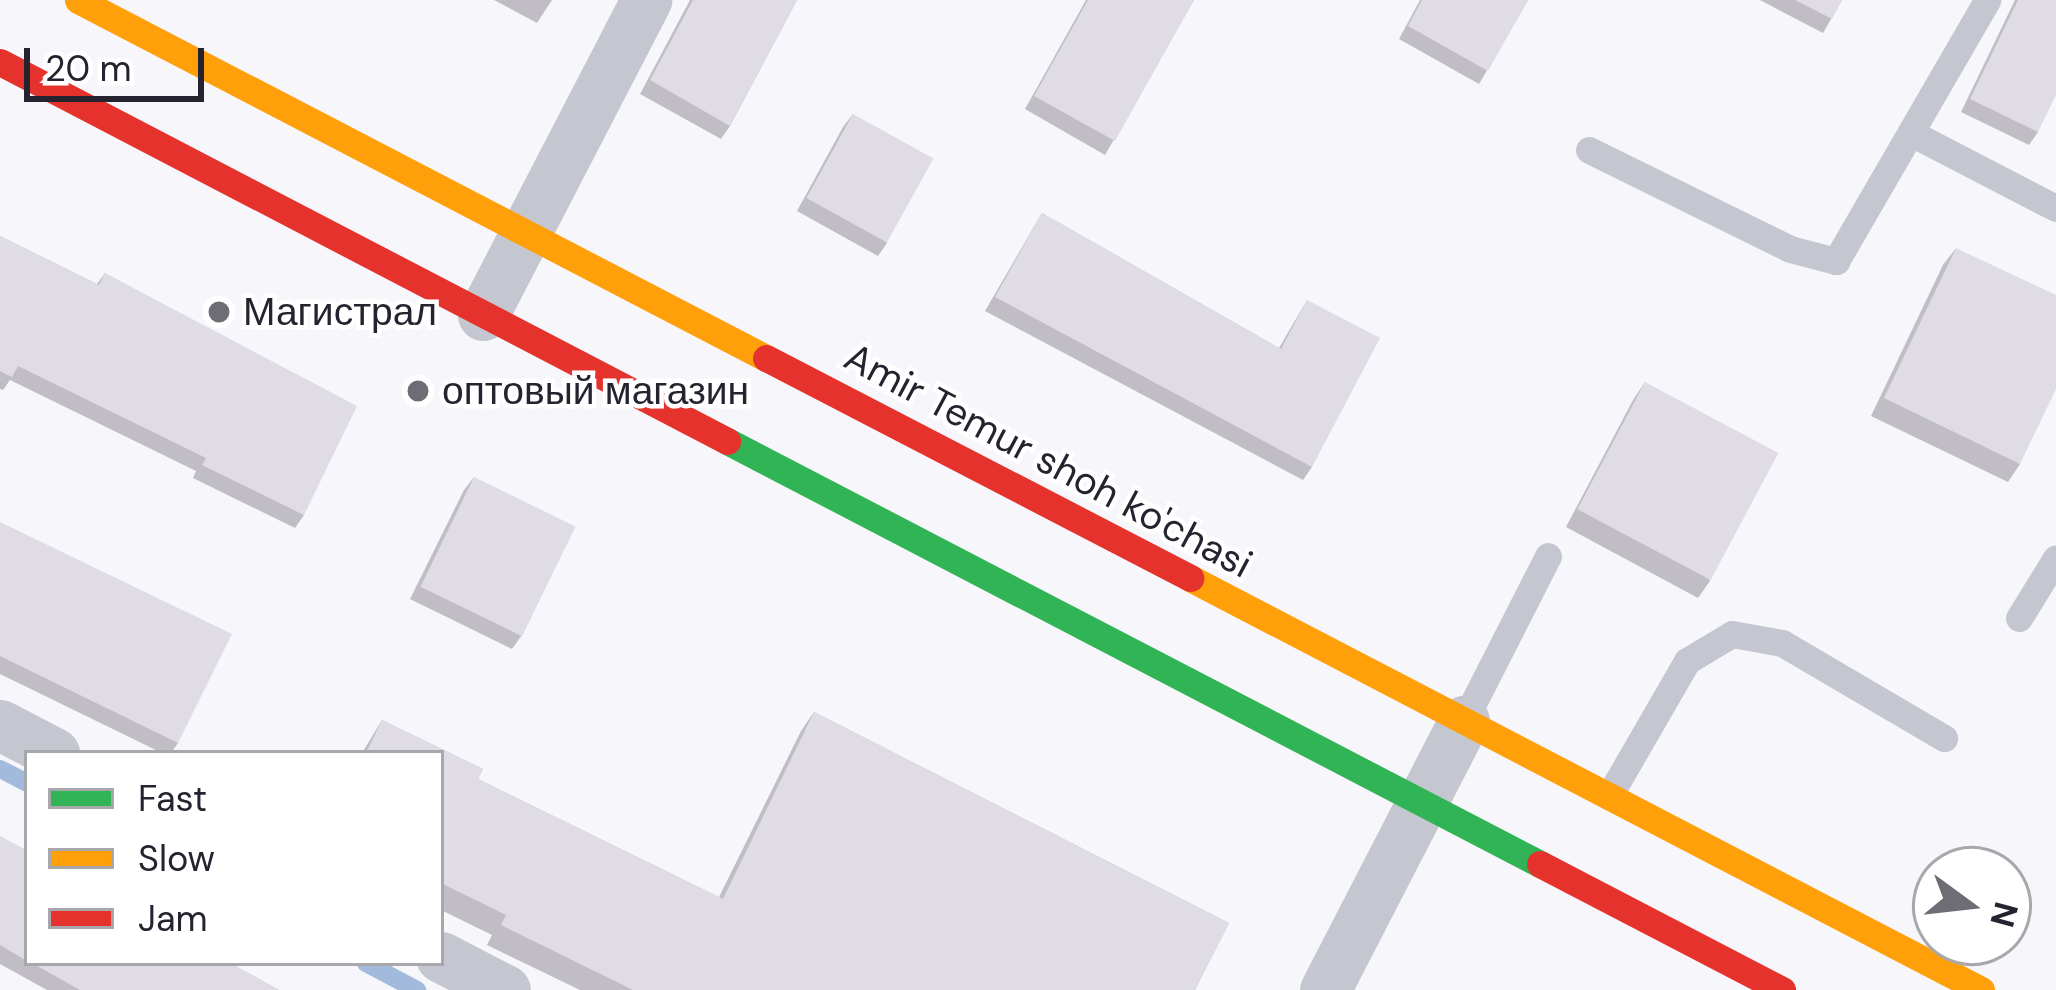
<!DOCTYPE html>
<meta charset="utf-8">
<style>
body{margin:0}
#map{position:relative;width:2056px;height:990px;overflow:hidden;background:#f7f6fb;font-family:"DM Sans",sans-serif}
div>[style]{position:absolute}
.stream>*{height:18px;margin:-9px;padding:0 9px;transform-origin:9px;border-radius:9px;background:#a2badb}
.lane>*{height:27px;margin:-13.5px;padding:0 13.5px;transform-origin:13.5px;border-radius:13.5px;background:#c4c7cf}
.street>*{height:51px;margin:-25.5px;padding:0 25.5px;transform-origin:25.5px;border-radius:25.5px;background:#c4c7cf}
.fast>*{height:27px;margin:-13.5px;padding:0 13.5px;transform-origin:13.5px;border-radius:13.5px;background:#30b455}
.slow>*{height:27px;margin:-13.5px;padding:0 13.5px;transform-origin:13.5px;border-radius:13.5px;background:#ff9f0a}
.jam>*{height:27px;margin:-13.5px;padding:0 13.5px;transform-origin:13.5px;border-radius:13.5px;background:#e5322d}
.wall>*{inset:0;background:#c0bdc5}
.building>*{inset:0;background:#dfdce5;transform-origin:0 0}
.dots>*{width:33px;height:33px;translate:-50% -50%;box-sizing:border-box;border:6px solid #fff;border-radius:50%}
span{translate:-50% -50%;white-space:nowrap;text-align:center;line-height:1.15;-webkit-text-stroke:9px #fff;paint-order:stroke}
.poi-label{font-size:39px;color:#25232f}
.left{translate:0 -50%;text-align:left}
.street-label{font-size:39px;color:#25232f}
.legend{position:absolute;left:24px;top:750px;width:420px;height:216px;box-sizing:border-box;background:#fff;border:3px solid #a8a7ac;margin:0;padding:15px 21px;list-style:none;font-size:36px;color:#25232f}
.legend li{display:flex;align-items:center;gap:24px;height:60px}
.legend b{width:60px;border:3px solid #a8a7ac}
.north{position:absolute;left:1912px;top:846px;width:120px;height:120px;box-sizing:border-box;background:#fff;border:3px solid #a8a7ac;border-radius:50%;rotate:105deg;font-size:33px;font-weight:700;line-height:48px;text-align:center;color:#25232f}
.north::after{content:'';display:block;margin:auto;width:42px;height:54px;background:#6e6d76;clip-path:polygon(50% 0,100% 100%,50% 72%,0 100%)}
.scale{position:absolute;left:24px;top:48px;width:180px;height:54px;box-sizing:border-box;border:6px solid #25232f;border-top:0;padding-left:15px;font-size:36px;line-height:42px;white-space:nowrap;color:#25232f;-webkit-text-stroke:9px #fff;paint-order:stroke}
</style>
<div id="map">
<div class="stream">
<i style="left:0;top:769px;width:30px;rotate:27deg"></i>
<i style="left:366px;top:963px;width:58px;rotate:27.9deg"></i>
</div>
<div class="lane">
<i style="left:1913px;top:134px;width:161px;rotate:27.4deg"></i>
<i style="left:1589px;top:150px;width:224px;rotate:26.2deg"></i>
<i style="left:1790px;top:249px;width:48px;rotate:14.6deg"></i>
<i style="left:1836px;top:261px;width:302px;rotate:-59.9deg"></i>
<i style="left:2019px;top:618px;width:70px;rotate:-58.3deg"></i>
<i style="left:1464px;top:721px;width:185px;rotate:-63deg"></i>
<i style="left:1609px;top:796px;width:156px;rotate:-60deg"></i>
<i style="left:1687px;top:661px;width:52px;rotate:-31deg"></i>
<i style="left:1732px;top:634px;width:51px;rotate:10.2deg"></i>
<i style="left:1782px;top:643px;width:188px;rotate:30.4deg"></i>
</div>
<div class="street">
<i style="left:483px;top:315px;width:355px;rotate:-62.6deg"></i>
<i style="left:0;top:725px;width:61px;rotate:27.4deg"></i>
<i style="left:441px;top:957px;width:72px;rotate:27.3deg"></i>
<i style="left:1325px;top:990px;width:303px;rotate:-62.7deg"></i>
</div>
<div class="fast">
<i style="left:727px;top:441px;width:916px;rotate:27.49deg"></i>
</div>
<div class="slow">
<i style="left:78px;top:0;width:776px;rotate:27.49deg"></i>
<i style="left:1190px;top:578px;width:892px;rotate:27.51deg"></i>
</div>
<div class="jam">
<i style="left:0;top:62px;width:820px;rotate:27.53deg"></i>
<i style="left:766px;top:358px;width:478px;rotate:27.4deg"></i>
<i style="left:1540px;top:864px;width:273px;rotate:27.5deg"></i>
</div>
<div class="wall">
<i style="clip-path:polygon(494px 0,552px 0,537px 23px)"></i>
<i style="clip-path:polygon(690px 0,797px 0,730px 126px,721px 139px,640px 94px)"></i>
<i style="clip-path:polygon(1086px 0,1194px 0,1105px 155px,1025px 109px)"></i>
<i style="clip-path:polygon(1420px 0,1528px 0,1479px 84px,1399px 39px)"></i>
<i style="clip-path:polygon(1760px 0,1842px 0,1823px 33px)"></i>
<i style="clip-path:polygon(2015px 0,2056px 0,2038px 132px,2029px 145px,1961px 112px)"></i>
<i style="clip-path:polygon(853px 114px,887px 243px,878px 256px,797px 211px,843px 127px)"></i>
<i style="clip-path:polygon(1042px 213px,1279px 348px,1307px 300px,1312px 467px,1303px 480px,985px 311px)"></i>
<i style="clip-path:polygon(0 236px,97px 284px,105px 273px,304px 515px,295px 528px,193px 478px,196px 471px,10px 380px,3px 390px,0 389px)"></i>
<i style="clip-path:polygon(1956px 248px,2020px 464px,2008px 482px,1871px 416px,1943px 265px)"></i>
<i style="clip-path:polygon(1645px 382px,1710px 581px,1698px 598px,1566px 527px,1633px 400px)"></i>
<i style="clip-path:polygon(474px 477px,522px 635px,512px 649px,410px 599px,464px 490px)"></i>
<i style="clip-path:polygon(0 522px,178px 743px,171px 753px,162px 753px,0 674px)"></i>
<i style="clip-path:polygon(814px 712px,1229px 923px,1195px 990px,580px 990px,487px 945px,492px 935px,441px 910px,441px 753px,362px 753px,382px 720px,483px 769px,478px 779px,719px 897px,801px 731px)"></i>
<i style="clip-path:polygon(0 836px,27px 851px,27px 963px,230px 963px,279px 990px,47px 990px,0 964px)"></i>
</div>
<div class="building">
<i style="clip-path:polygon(693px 0,797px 0,730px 126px,650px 80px)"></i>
<i style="clip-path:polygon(1088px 0,1194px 0,1115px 141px,1034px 96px)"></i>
<i style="clip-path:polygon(1422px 0,1528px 0,1488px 71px,1408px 26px)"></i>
<i style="clip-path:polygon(1795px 0,1842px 0,1832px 19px)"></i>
<i style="clip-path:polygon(2018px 0,2056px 0,2056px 95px,2038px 132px,1970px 99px)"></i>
<i style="left:853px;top:114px;width:92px;height:96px;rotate:29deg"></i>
<i style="clip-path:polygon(1042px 213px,1281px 349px,1307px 300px,1380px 338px,1312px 467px,995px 297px)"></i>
<i style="clip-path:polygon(0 236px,99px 285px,105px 273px,357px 406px,304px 515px,202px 465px,206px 458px,18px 366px,12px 377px,0 371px)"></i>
<i style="clip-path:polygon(1956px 248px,2056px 295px,2056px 389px,2020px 464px,1884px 398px)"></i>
<i style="left:1645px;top:382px;width:151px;height:144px;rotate:28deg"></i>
<i style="left:474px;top:477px;width:113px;height:122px;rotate:26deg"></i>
<i style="clip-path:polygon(0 522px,232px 634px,178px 743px,0 656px)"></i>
<i style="clip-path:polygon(814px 712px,1229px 923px,1195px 990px,633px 990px,501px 925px,506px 915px,441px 883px,441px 753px,366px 753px,382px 720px,483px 769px,478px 779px,723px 899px)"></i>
<i style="clip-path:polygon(0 836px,27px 851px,27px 961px,0 945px)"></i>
<i style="clip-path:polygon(32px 963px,230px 963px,279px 990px,80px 990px)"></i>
</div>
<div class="dots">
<i style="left:219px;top:312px;background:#6e6d76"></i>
<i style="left:418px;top:391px;background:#6e6d76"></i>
</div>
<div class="poi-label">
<span class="left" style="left:243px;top:312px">Магистрал</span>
<span class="left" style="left:442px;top:391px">оптовый магазин</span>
</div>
<div class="street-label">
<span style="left:1048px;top:461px;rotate:28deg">Amir Temur shoh ko'chasi</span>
</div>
<ul class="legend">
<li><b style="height:15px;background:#30b455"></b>Fast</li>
<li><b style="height:15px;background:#ff9f0a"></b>Slow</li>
<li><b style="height:15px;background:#e5322d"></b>Jam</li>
</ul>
<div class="north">N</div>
<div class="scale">20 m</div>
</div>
